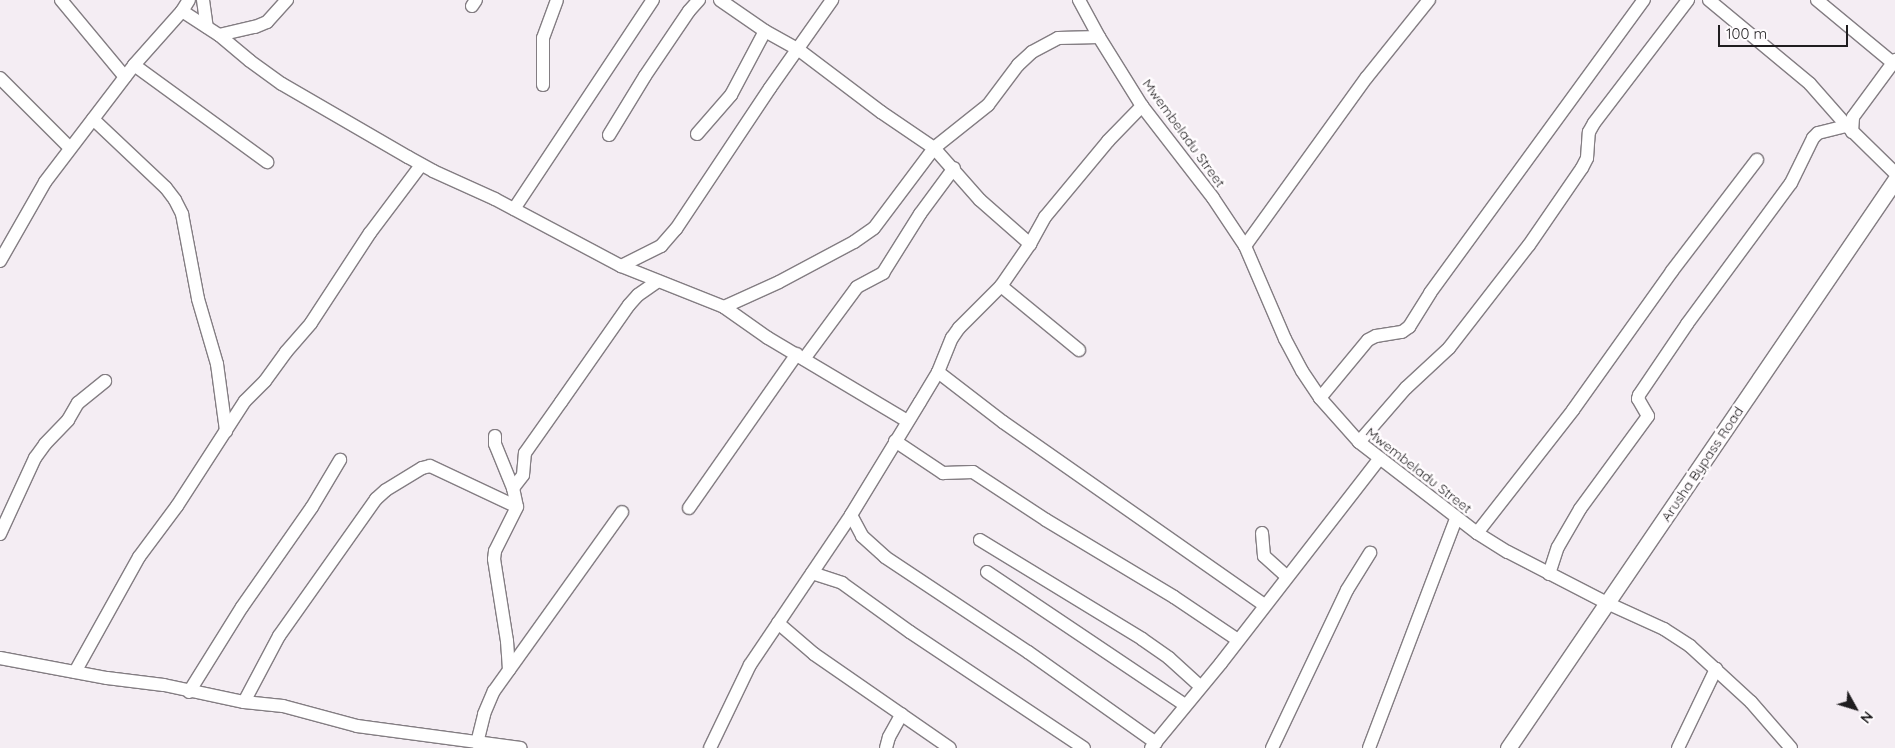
<!DOCTYPE html>
<style>
body{margin:0}
#map{position:relative;width:1895px;height:748px;overflow:hidden;background:#f4edf3;font-family:Quicksand,sans-serif}
div>[style]{position:absolute}
.roads{filter:drop-shadow(1px 0 #837d82) drop-shadow(-1px 0 #837d82) drop-shadow(0 1px #837d82) drop-shadow(0 -1px #837d82)}
.minor>*{height:12px;margin:-6px;padding:0 6px;transform-origin:6px;border-radius:6px;background:#fff}
.major>*{height:15px;margin:-7.5px;padding:0 7.5px;transform-origin:7.5px;border-radius:7.5px;background:#fff}
span{translate:-50% -50%;white-space:nowrap;text-align:center;line-height:1.15;-webkit-text-stroke:5px #fffcfe;paint-order:stroke}
.street-label{font-size:14px;color:#1f1d1f}
.north{position:absolute;left:1830px;top:683px;width:50px;height:50px;-webkit-text-stroke:4px #fffcfe;paint-order:stroke;rotate:129deg;font-size:14px;font-weight:700;line-height:20px;text-align:center;color:#1f1d1f}
.north::after{content:'';display:block;margin:auto;width:18px;height:22px;background:#1f1d1f;clip-path:polygon(50% 0,100% 100%,50% 72%,0 100%)}
.scale{position:absolute;left:1718px;top:25px;width:130px;height:22px;box-sizing:border-box;border:2px solid #1f1d1f;border-top:0;padding-left:6px;font-size:15px;line-height:18px;white-space:nowrap;color:#1f1d1f;-webkit-text-stroke:4px #fffcfe;paint-order:stroke}
</style>
<div id="map">
<div class="roads">
<div class="minor">
<i style="left:61px;top:0;width:100px;rotate:50.3deg"></i>
<i style="left:203px;top:0;width:27px;rotate:82deg"></i>
<i style="left:720px;top:0;width:55px;rotate:34.6deg"></i>
<i style="left:765px;top:31px;width:39px;rotate:29deg"></i>
<i style="left:799px;top:50px;width:103px;rotate:37.1deg"></i>
<i style="left:881px;top:112px;width:64px;rotate:34.2deg"></i>
<i style="left:934px;top:148px;width:69px;rotate:48.5deg"></i>
<i style="left:980px;top:200px;width:67px;rotate:41.3deg"></i>
<i style="left:1079px;top:0;width:42px;rotate:61.6deg"></i>
<i style="left:1099px;top:37px;width:81px;rotate:58.1deg"></i>
<i style="left:1142px;top:106px;width:116px;rotate:52.3deg"></i>
<i style="left:1213px;top:198px;width:58px;rotate:56.3deg"></i>
<i style="left:1245px;top:246px;width:101px;rotate:66.7deg"></i>
<i style="left:1285px;top:339px;width:36px;rotate:62deg"></i>
<i style="left:1302px;top:371px;width:32px;rotate:56deg"></i>
<i style="left:1320px;top:398px;width:59px;rotate:48.4deg"></i>
<i style="left:1359px;top:442px;width:149px;rotate:37.6deg"></i>
<i style="left:1477px;top:533px;width:36px;rotate:32deg"></i>
<i style="left:1508px;top:552px;width:111px;rotate:27.3deg"></i>
<i style="left:1607px;top:603px;width:63px;rotate:24.5deg"></i>
<i style="left:1664px;top:629px;width:31px;rotate:33deg"></i>
<i style="left:1690px;top:646px;width:83px;rotate:42.6deg"></i>
<i style="left:1751px;top:702px;width:61px;rotate:49deg"></i>
<i style="left:1709px;top:0;width:131px;rotate:39.7deg"></i>
<i style="left:1810px;top:84px;width:56px;rotate:48.6deg"></i>
<i style="left:1847px;top:126px;width:67px;rotate:44.4deg"></i>
<i style="left:1817px;top:0;width:99px;rotate:39.7deg"></i>
<i style="left:472px;top:6px;width:7px;rotate:-56deg"></i>
<i style="left:182px;top:11px;width:44px;rotate:33deg"></i>
<i style="left:219px;top:35px;width:40px;rotate:40deg"></i>
<i style="left:250px;top:61px;width:39px;rotate:36deg"></i>
<i style="left:282px;top:84px;width:146px;rotate:30.1deg"></i>
<i style="left:408px;top:157px;width:29px;rotate:29deg"></i>
<i style="left:433px;top:171px;width:68px;rotate:24.3deg"></i>
<i style="left:495px;top:199px;width:143px;rotate:28deg"></i>
<i style="left:621px;top:266px;width:111px;rotate:21.7deg"></i>
<i style="left:724px;top:307px;width:54px;rotate:35.2deg"></i>
<i style="left:768px;top:338px;width:162px;rotate:30.8deg"></i>
<i style="left:219px;top:35px;width:37px;rotate:-13deg"></i>
<i style="left:255px;top:27px;width:13px;rotate:-23deg"></i>
<i style="left:267px;top:22px;width:30px;rotate:-48deg"></i>
<i style="left:134px;top:65px;width:165px;rotate:36.1deg"></i>
<i style="left:0;top:78px;width:99px;rotate:45deg"></i>
<i style="left:543px;top:85px;width:47px;rotate:-90deg"></i>
<i style="left:543px;top:38px;width:40px;rotate:-69.8deg"></i>
<i style="left:93px;top:119px;width:100px;rotate:43.4deg"></i>
<i style="left:166px;top:188px;width:15px;rotate:53deg"></i>
<i style="left:175px;top:200px;width:16px;rotate:63deg"></i>
<i style="left:182px;top:214px;width:86px;rotate:79.3deg"></i>
<i style="left:198px;top:299px;width:68px;rotate:73.7deg"></i>
<i style="left:217px;top:364px;width:68px;rotate:82.3deg"></i>
<i style="left:1852px;top:132px;width:15px;rotate:-86deg"></i>
<i style="left:1853px;top:117px;width:71px;rotate:-53.6deg"></i>
<i style="left:697px;top:134px;width:52px;rotate:-48.9deg"></i>
<i style="left:731px;top:95px;width:72px;rotate:-62deg"></i>
<i style="left:609px;top:135px;width:69px;rotate:-58.6deg"></i>
<i style="left:645px;top:76px;width:78px;rotate:-55.9deg"></i>
<i style="left:689px;top:11px;width:15px;rotate:-48deg"></i>
<i style="left:514px;top:209px;width:251px;rotate:-56.4deg"></i>
<i style="left:1245px;top:246px;width:208px;rotate:-54.2deg"></i>
<i style="left:1367px;top:77px;width:99px;rotate:-51.2deg"></i>
<i style="left:0;top:261px;width:91px;rotate:-60.3deg"></i>
<i style="left:45px;top:182px;width:147px;rotate:-52.7deg"></i>
<i style="left:134px;top:65px;width:72px;rotate:-48.4deg"></i>
<i style="left:182px;top:11px;width:13px;rotate:-58deg"></i>
<i style="left:621px;top:266px;width:45px;rotate:-26.6deg"></i>
<i style="left:661px;top:246px;width:23px;rotate:-49deg"></i>
<i style="left:676px;top:229px;width:169px;rotate:-56.3deg"></i>
<i style="left:770px;top:88px;width:108px;rotate:-54.8deg"></i>
<i style="left:1001px;top:286px;width:101px;rotate:39.4deg"></i>
<i style="left:724px;top:307px;width:60px;rotate:-24.4deg"></i>
<i style="left:779px;top:282px;width:85px;rotate:-28.1deg"></i>
<i style="left:854px;top:242px;width:24px;rotate:-35deg"></i>
<i style="left:874px;top:228px;width:100px;rotate:-53.1deg"></i>
<i style="left:934px;top:148px;width:69px;rotate:-38.5deg"></i>
<i style="left:988px;top:105px;width:50px;rotate:-53.1deg"></i>
<i style="left:1018px;top:65px;width:19px;rotate:-43deg"></i>
<i style="left:1032px;top:52px;width:30px;rotate:-28deg"></i>
<i style="left:1058px;top:38px;width:41px;rotate:-1.4deg"></i>
<i style="left:804px;top:359px;width:89px;rotate:-53.6deg"></i>
<i style="left:857px;top:287px;width:30px;rotate:-28deg"></i>
<i style="left:883px;top:273px;width:70px;rotate:-57.9deg"></i>
<i style="left:920px;top:214px;width:57px;rotate:-53.5deg"></i>
<i style="left:938px;top:372px;width:82px;rotate:37.6deg"></i>
<i style="left:1003px;top:422px;width:319px;rotate:35deg"></i>
<i style="left:1320px;top:398px;width:75px;rotate:-50.4deg"></i>
<i style="left:1368px;top:340px;width:9px;rotate:-27deg"></i>
<i style="left:1376px;top:336px;width:26px;rotate:-9deg"></i>
<i style="left:1402px;top:332px;width:9px;rotate:-36deg"></i>
<i style="left:1409px;top:327px;width:40px;rotate:-58deg"></i>
<i style="left:1430px;top:293px;width:363px;rotate:-53.9deg"></i>
<i style="left:495px;top:436px;width:8px;rotate:90deg"></i>
<i style="left:495px;top:444px;width:48px;rotate:67.8deg"></i>
<i style="left:513px;top:488px;width:19px;rotate:78deg"></i>
<i style="left:517px;top:507px;width:49px;rotate:116.6deg"></i>
<i style="left:495px;top:551px;width:8px;rotate:97deg"></i>
<i style="left:494px;top:559px;width:83px;rotate:81deg"></i>
<i style="left:507px;top:641px;width:29px;rotate:86deg"></i>
<i style="left:895px;top:441px;width:58px;rotate:33.7deg"></i>
<i style="left:943px;top:473px;width:30px;rotate:-2deg"></i>
<i style="left:973px;top:472px;width:87px;rotate:33.3deg"></i>
<i style="left:1046px;top:520px;width:149px;rotate:31deg"></i>
<i style="left:1174px;top:597px;width:77px;rotate:33.9deg"></i>
<i style="left:1359px;top:442px;width:72px;rotate:-49deg"></i>
<i style="left:1406px;top:388px;width:59px;rotate:-42.9deg"></i>
<i style="left:1449px;top:348px;width:130px;rotate:-52.2deg"></i>
<i style="left:1529px;top:245px;width:93px;rotate:-55.5deg"></i>
<i style="left:1582px;top:168px;width:11px;rotate:-63deg"></i>
<i style="left:1587px;top:158px;width:26px;rotate:-86deg"></i>
<i style="left:1589px;top:132px;width:10px;rotate:-61deg"></i>
<i style="left:1594px;top:123px;width:155px;rotate:-52.6deg"></i>
<i style="left:513px;top:488px;width:16px;rotate:-52deg"></i>
<i style="left:523px;top:475px;width:22px;rotate:-85deg"></i>
<i style="left:525px;top:453px;width:62px;rotate:-54.8deg"></i>
<i style="left:561px;top:402px;width:118px;rotate:-55deg"></i>
<i style="left:629px;top:305px;width:13px;rotate:-48deg"></i>
<i style="left:638px;top:295px;width:24px;rotate:-35deg"></i>
<i style="left:689px;top:508px;width:188px;rotate:-55deg"></i>
<i style="left:851px;top:515px;width:24px;rotate:62deg"></i>
<i style="left:862px;top:536px;width:31px;rotate:42deg"></i>
<i style="left:885px;top:557px;width:172px;rotate:33.6deg"></i>
<i style="left:1028px;top:652px;width:157px;rotate:35.4deg"></i>
<i style="left:1262px;top:533px;width:23px;rotate:85deg"></i>
<i style="left:1264px;top:556px;width:31px;rotate:42deg"></i>
<i style="left:1477px;top:533px;width:156px;rotate:-52deg"></i>
<i style="left:1573px;top:410px;width:171px;rotate:-54.5deg"></i>
<i style="left:1672px;top:271px;width:140px;rotate:-52.6deg"></i>
<i style="left:0;top:534px;width:84px;rotate:-65.3deg"></i>
<i style="left:35px;top:458px;width:17px;rotate:-54deg"></i>
<i style="left:45px;top:444px;width:33px;rotate:-46deg"></i>
<i style="left:68px;top:420px;width:20px;rotate:-60deg"></i>
<i style="left:78px;top:403px;width:35px;rotate:-39deg"></i>
<i style="left:980px;top:540px;width:190px;rotate:31.4deg"></i>
<i style="left:1142px;top:639px;width:33px;rotate:35deg"></i>
<i style="left:1169px;top:658px;width:43px;rotate:42.2deg"></i>
<i style="left:987px;top:572px;width:239px;rotate:33.9deg"></i>
<i style="left:812px;top:573px;width:32px;rotate:18deg"></i>
<i style="left:842px;top:583px;width:84px;rotate:35.8deg"></i>
<i style="left:910px;top:632px;width:209px;rotate:33.7deg"></i>
<i style="left:1549px;top:574px;width:28px;rotate:-72deg"></i>
<i style="left:1558px;top:547px;width:44px;rotate:-59.9deg"></i>
<i style="left:1580px;top:509px;width:115px;rotate:-53.8deg"></i>
<i style="left:1648px;top:416px;width:20px;rotate:-120deg"></i>
<i style="left:1638px;top:399px;width:4px;rotate:-76deg"></i>
<i style="left:1639px;top:395px;width:86px;rotate:-55.9deg"></i>
<i style="left:1687px;top:324px;width:175px;rotate:-53.6deg"></i>
<i style="left:1791px;top:183px;width:50px;rotate:-63.9deg"></i>
<i style="left:1813px;top:138px;width:7px;rotate:-45deg"></i>
<i style="left:1818px;top:133px;width:30px;rotate:-14deg"></i>
<i style="left:778px;top:623px;width:48px;rotate:40.7deg"></i>
<i style="left:814px;top:654px;width:165px;rotate:34.7deg"></i>
<i style="left:0;top:658px;width:109px;rotate:10.6deg"></i>
<i style="left:107px;top:678px;width:57px;rotate:7deg"></i>
<i style="left:164px;top:685px;width:82px;rotate:12deg"></i>
<i style="left:244px;top:702px;width:39px;rotate:6deg"></i>
<i style="left:283px;top:706px;width:77px;rotate:15.1deg"></i>
<i style="left:357px;top:726px;width:165px;rotate:7.6deg"></i>
<i style="left:75px;top:672px;width:132px;rotate:-60.9deg"></i>
<i style="left:139px;top:557px;width:64px;rotate:-53.3deg"></i>
<i style="left:177px;top:506px;width:125px;rotate:-57.1deg"></i>
<i style="left:245px;top:401px;width:28px;rotate:-45deg"></i>
<i style="left:265px;top:381px;width:36px;rotate:-54deg"></i>
<i style="left:286px;top:352px;width:38px;rotate:-49deg"></i>
<i style="left:311px;top:323px;width:108px;rotate:-56.8deg"></i>
<i style="left:370px;top:233px;width:85px;rotate:-53.1deg"></i>
<i style="left:189px;top:692px;width:100px;rotate:-58.1deg"></i>
<i style="left:242px;top:607px;width:122px;rotate:-55deg"></i>
<i style="left:312px;top:507px;width:55px;rotate:-59.2deg"></i>
<i style="left:244px;top:702px;width:75px;rotate:-62.1deg"></i>
<i style="left:279px;top:636px;width:168px;rotate:-54.7deg"></i>
<i style="left:376px;top:499px;width:13px;rotate:-42deg"></i>
<i style="left:386px;top:490px;width:42px;rotate:-31.4deg"></i>
<i style="left:422px;top:468px;width:8px;rotate:-14deg"></i>
<i style="left:430px;top:466px;width:96px;rotate:25.2deg"></i>
<i style="left:477px;top:743px;width:30px;rotate:-76deg"></i>
<i style="left:484px;top:714px;width:25px;rotate:-67deg"></i>
<i style="left:494px;top:691px;width:220px;rotate:-54.4deg"></i>
<i style="left:710px;top:748px;width:92px;rotate:-64.3deg"></i>
<i style="left:750px;top:665px;width:181px;rotate:-56deg"></i>
<i style="left:851px;top:515px;width:132px;rotate:-58.6deg"></i>
<i style="left:920px;top:402px;width:35px;rotate:-59deg"></i>
<i style="left:938px;top:372px;width:37px;rotate:-68deg"></i>
<i style="left:952px;top:338px;width:12px;rotate:-55deg"></i>
<i style="left:959px;top:328px;width:59px;rotate:-45deg"></i>
<i style="left:1001px;top:286px;width:51px;rotate:-55.4deg"></i>
<i style="left:1030px;top:244px;width:31px;rotate:-61deg"></i>
<i style="left:1045px;top:217px;width:99px;rotate:-50.3deg"></i>
<i style="left:1108px;top:141px;width:49px;rotate:-45.8deg"></i>
<i style="left:886px;top:748px;width:11px;rotate:-75deg"></i>
<i style="left:889px;top:737px;width:26px;rotate:-61deg"></i>
<i style="left:1151px;top:748px;width:110px;rotate:-50.5deg"></i>
<i style="left:1221px;top:663px;width:258px;rotate:-52.2deg"></i>
<i style="left:1272px;top:748px;width:175px;rotate:-64.6deg"></i>
<i style="left:1347px;top:590px;width:44px;rotate:-58.1deg"></i>
<i style="left:1369px;top:748px;width:245px;rotate:-69.2deg"></i>
<i style="left:1678px;top:748px;width:88px;rotate:-64.3deg"></i>
</div>
<div class="major">
<i style="left:1508px;top:748px;width:687px;rotate:-55.73deg"></i>
</div>
</div>
<div class="street-label">
<span style="left:1184px;top:133px;rotate:54deg">Mwembeladu Street</span>
<span style="left:1702px;top:464px;rotate:-56deg">Arusha Bypass Road</span>
<span style="left:1419px;top:470px;rotate:38deg">Mwembeladu Street</span>
</div>
<div class="north">N</div>
<div class="scale">100 m</div>
</div>
